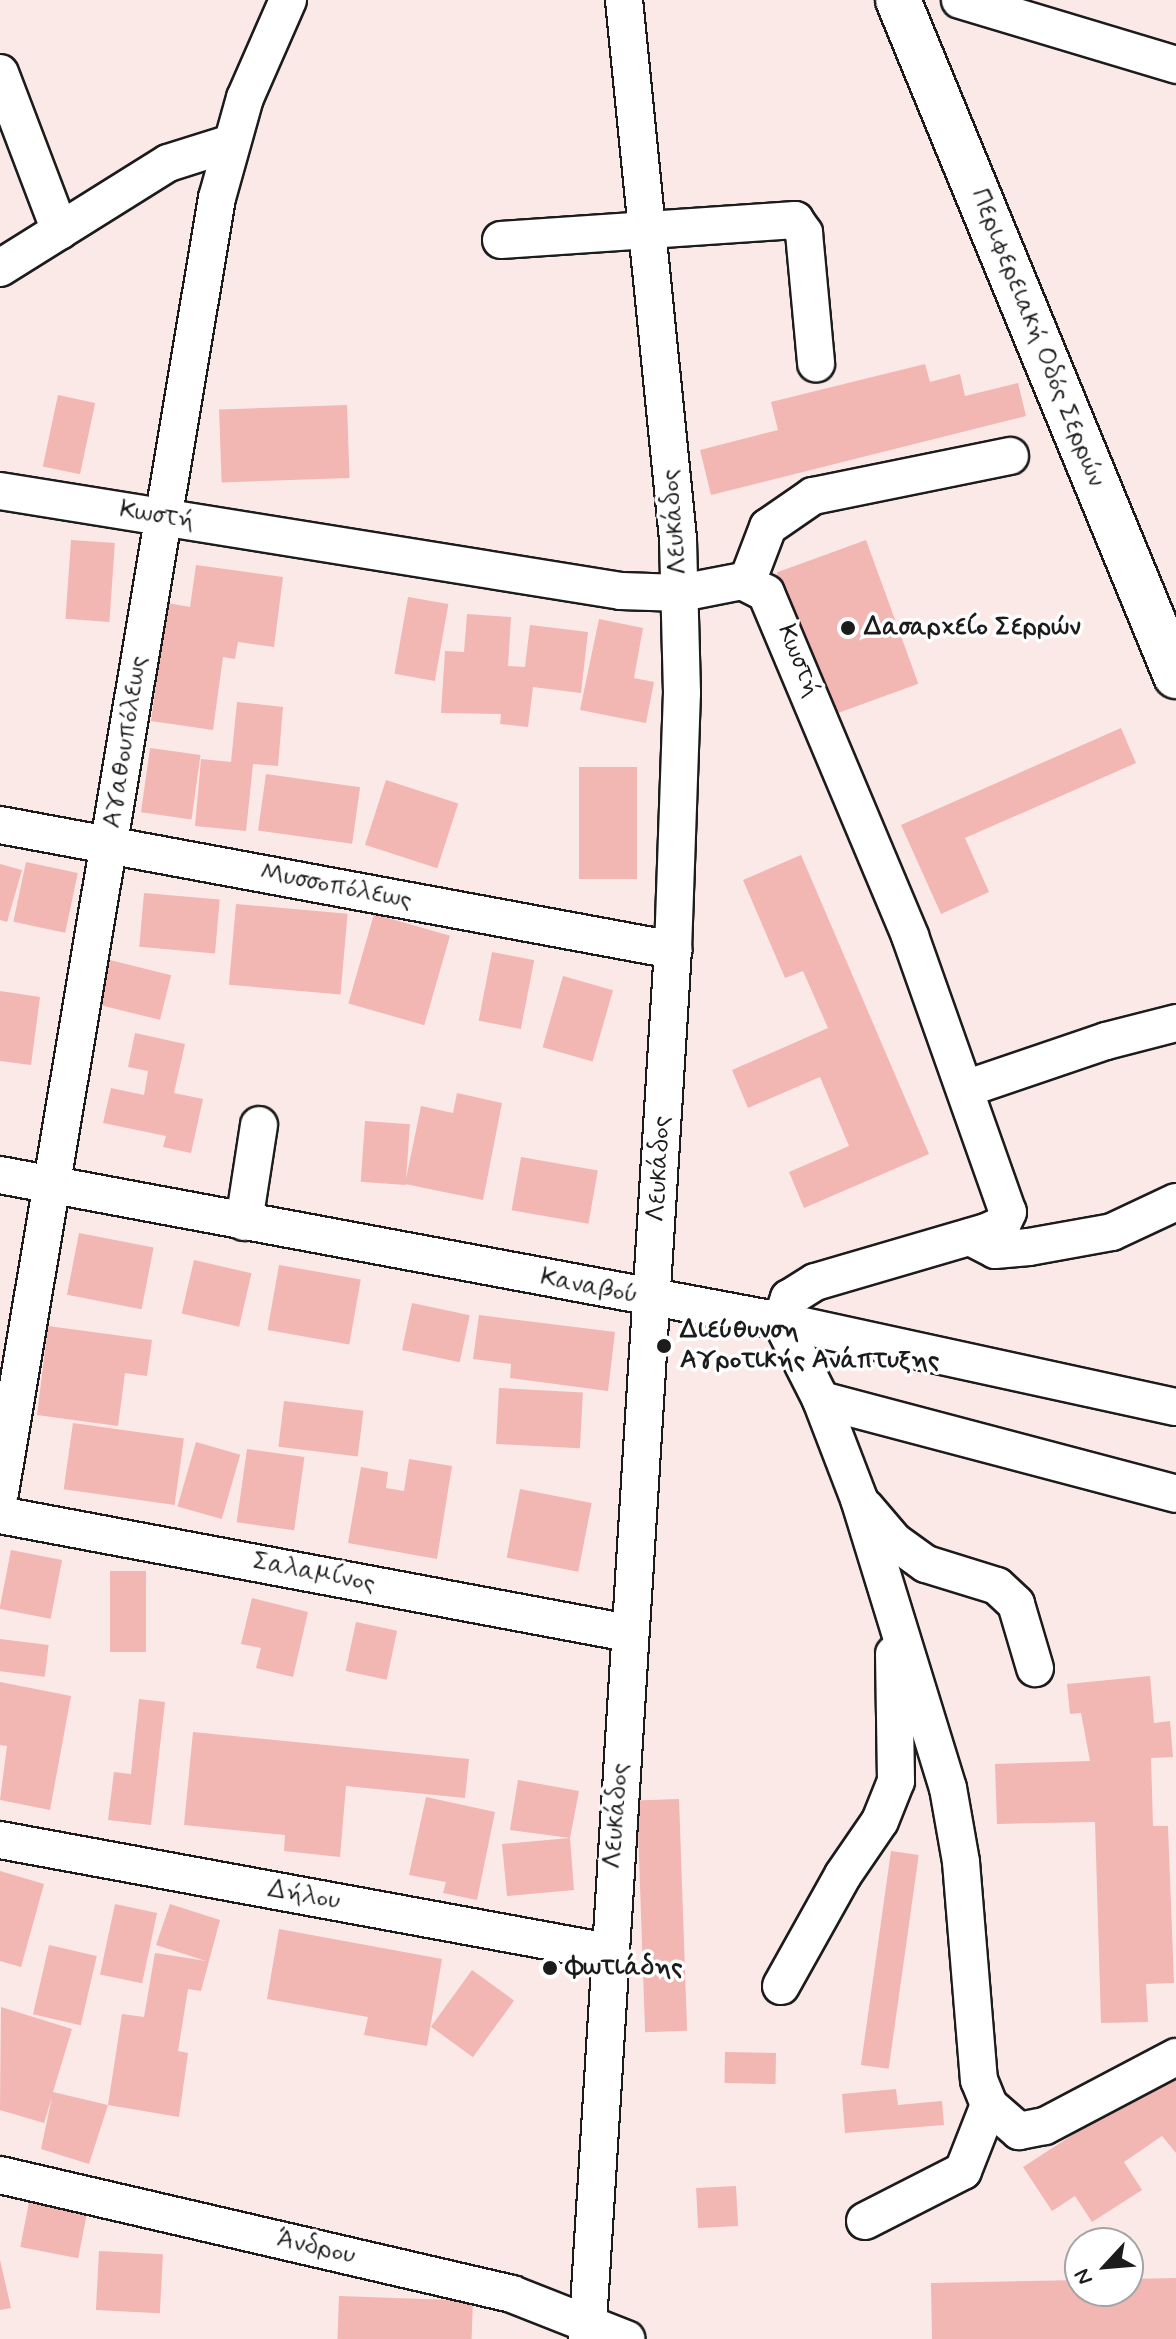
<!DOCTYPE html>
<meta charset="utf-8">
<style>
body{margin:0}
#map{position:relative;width:1176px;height:2339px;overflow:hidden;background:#fbe9e8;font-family:Mynerve,sans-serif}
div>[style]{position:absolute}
.building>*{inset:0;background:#f2b6b3;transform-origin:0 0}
.roads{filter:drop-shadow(2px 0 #1c1c1c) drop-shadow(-2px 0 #1c1c1c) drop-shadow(0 2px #1c1c1c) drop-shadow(0 -2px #1c1c1c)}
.minor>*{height:36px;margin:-18px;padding:0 18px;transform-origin:18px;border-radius:18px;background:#fff}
.major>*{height:44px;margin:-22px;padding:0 22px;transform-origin:22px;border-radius:22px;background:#fff}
.dots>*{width:22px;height:22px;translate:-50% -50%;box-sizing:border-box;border:4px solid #fff;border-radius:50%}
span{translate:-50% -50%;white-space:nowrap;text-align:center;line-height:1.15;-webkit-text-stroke:7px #fff;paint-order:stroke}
.street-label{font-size:26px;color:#1c1c1c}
.poi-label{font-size:26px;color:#1c1c1c;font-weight:700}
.left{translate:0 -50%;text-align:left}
.north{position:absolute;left:1064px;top:2227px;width:80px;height:80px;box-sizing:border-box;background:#fff;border:2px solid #a4a4a4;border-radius:50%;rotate:244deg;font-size:22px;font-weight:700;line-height:32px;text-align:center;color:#1c1c1c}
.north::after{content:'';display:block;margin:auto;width:28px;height:36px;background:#1c1c1c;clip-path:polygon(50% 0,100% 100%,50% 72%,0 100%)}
</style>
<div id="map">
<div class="building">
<i style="clip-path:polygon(925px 364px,930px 382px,960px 374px,965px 396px,1018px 383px,1026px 416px,711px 495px,700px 450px,778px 430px,771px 402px)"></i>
<i style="left:58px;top:395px;width:38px;height:73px;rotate:12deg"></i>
<i style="left:347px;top:405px;width:73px;height:128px;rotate:88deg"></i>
<i style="left:71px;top:540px;width:44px;height:79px;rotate:4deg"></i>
<i style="left:866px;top:540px;width:153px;height:95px;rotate:70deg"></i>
<i style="clip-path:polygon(196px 565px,283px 577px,274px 647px,238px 642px,235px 659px,223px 657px,213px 730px,151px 721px,167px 603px,190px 607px)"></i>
<i style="left:408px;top:597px;width:41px;height:78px;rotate:10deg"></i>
<i style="clip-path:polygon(467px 614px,511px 617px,508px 666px,525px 667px,530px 625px,588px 632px,581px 693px,533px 687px,528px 727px,500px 724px,501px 714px,441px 713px,445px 651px,464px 652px)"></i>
<i style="clip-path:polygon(599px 619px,643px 628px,634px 678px,654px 682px,646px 723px,580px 710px)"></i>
<i style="clip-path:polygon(237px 702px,283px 707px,278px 766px,253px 764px,246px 831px,195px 826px,201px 759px,231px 762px)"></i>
<i style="clip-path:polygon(1121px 728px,1136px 763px,965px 838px,989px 892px,941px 914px,901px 825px)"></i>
<i style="left:150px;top:748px;width:51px;height:65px;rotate:8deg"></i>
<i style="left:579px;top:767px;width:58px;height:112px"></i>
<i style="left:266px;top:774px;width:95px;height:57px;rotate:8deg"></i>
<i style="left:386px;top:780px;width:76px;height:68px;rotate:18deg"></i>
<i style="clip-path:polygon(801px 855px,929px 1154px,804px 1208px,789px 1172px,849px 1146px,820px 1077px,748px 1108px,732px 1070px,828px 1028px,803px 971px,785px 978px,743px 880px)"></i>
<i style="left:26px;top:862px;width:53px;height:61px;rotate:12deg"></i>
<i style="clip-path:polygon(0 864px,22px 870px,7px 922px,0 920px)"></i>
<i style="left:144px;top:893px;width:76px;height:54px;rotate:5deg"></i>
<i style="left:236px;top:904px;width:112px;height:81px;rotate:5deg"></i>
<i style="left:374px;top:914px;width:79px;height:93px;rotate:16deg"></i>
<i style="left:492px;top:952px;width:43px;height:70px;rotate:11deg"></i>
<i style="left:110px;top:960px;width:63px;height:46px;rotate:14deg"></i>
<i style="left:563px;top:976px;width:52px;height:74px;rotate:16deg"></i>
<i style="clip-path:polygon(0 991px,40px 997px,31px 1065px,0 1061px)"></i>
<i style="clip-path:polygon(135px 1033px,185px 1044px,174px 1093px,203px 1099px,191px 1153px,163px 1147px,166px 1136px,103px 1123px,111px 1088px,144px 1095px,148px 1071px,128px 1067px)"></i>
<i style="clip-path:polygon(457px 1093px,502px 1103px,483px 1200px,405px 1184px,421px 1106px,453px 1113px)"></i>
<i style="left:365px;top:1121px;width:45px;height:61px;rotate:4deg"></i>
<i style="left:521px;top:1157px;width:78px;height:54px;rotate:10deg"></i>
<i style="left:79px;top:1233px;width:76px;height:63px;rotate:11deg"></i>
<i style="left:194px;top:1260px;width:59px;height:55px;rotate:13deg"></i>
<i style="left:279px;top:1265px;width:83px;height:66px;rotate:10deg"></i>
<i style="left:412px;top:1303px;width:59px;height:48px;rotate:12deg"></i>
<i style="clip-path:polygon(479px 1315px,615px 1332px,608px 1391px,510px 1378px,511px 1364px,473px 1359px)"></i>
<i style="clip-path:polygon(48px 1326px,152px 1340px,147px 1376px,125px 1373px,118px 1426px,37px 1415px)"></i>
<i style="left:499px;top:1388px;width:84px;height:56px;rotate:3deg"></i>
<i style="left:284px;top:1401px;width:80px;height:46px;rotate:7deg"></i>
<i style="left:73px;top:1423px;width:112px;height:67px;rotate:8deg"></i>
<i style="left:196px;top:1442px;width:46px;height:67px;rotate:16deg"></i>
<i style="left:247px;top:1449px;width:58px;height:74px;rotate:8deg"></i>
<i style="clip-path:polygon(409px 1459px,452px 1466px,437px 1559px,348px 1543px,361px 1467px,388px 1472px,386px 1488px,404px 1491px)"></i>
<i style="left:520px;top:1489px;width:73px;height:70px;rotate:11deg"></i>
<i style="left:11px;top:1550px;width:52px;height:60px;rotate:11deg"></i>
<i style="left:110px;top:1571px;width:36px;height:81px"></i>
<i style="clip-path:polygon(252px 1598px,308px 1612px,293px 1677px,256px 1668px,261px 1648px,241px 1644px)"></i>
<i style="left:356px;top:1622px;width:42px;height:50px;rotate:12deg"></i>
<i style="left:0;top:1639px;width:49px;height:32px;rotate:7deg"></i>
<i style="clip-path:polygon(1150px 1676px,1154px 1723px,1170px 1721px,1173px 1757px,1151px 1758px,1153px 1826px,1168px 1826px,1174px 1983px,1146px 1984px,1148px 2022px,1101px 2023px,1095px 1822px,997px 1824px,995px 1764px,1090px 1761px,1081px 1713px,1070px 1714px,1067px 1684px)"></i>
<i style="clip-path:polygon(0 1682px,71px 1696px,50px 1810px,0 1800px,7px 1746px,0 1745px)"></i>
<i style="clip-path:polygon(139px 1699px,165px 1702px,151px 1825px,108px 1820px,114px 1772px,131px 1774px)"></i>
<i style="clip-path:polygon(193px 1732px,469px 1759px,465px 1798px,346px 1786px,340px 1857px,284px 1851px,285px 1835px,184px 1825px)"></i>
<i style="clip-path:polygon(518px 1780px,579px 1791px,570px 1838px,574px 1890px,507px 1896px,502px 1844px,570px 1838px,510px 1830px)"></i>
<i style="clip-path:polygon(426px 1797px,495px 1812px,477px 1900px,443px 1893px,446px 1882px,409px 1875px)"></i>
<i style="left:679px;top:1799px;width:232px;height:42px;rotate:88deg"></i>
<i style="left:891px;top:1851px;width:28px;height:216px;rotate:8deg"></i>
<i style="clip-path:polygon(0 1871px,44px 1884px,21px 1967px,0 1961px)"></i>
<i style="left:115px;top:1904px;width:43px;height:72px;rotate:12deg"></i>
<i style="clip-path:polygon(170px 1904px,220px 1920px,201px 1991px,188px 1989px,178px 2051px,188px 2053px,179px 2117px,108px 2105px,89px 2164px,41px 2149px,52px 2097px,44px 2123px,0 2110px,1px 2007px,72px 2029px,53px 2092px,108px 2105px,122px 2014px,144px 2017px,155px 1953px,206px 1961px,156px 1945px)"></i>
<i style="clip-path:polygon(279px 1929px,442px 1959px,427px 2046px,364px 2035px,368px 2017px,267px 1999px)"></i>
<i style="left:49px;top:1945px;width:49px;height:71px;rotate:13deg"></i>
<i style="left:472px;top:1970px;width:52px;height:70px;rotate:36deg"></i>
<i style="left:725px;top:2052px;width:51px;height:31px;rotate:1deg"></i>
<i style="clip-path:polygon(1176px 2068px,1176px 2153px,1162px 2136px,1124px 2162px,1142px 2190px,1092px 2222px,1075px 2196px,1052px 2211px,1023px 2167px)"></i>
<i style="clip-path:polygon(896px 2089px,898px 2105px,942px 2101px,944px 2125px,845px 2133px,842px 2094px)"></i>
<i style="left:736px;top:2186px;width:40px;height:40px;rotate:87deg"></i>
<i style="left:30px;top:2197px;width:59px;height:51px;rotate:11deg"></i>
<i style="left:99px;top:2251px;width:64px;height:59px;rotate:3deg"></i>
<i style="clip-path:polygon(0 2260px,11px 2308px,0 2310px)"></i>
<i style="clip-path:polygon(1176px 2278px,1176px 2339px,932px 2339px,931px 2283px,1080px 2280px,1080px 2291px,1128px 2291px,1128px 2279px)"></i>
<i style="left:339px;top:2296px;width:134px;height:43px;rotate:2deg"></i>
</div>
<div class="roads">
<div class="minor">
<i style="left:960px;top:0;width:226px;rotate:16.7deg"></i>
<i style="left:0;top:73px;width:169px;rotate:69.2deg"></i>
<i style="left:501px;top:240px;width:295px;rotate:-3.9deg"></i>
<i style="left:795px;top:220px;width:16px;rotate:55deg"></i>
<i style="left:804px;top:233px;width:131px;rotate:84.7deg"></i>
<i style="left:0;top:268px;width:198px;rotate:-32deg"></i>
<i style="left:168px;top:163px;width:66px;rotate:-17.6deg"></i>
<i style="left:0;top:491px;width:629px;rotate:9.15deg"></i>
<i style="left:621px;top:591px;width:60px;rotate:1.9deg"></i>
<i style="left:681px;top:593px;width:62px;rotate:-11.1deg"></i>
<i style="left:742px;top:581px;width:27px;rotate:27deg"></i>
<i style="left:766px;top:593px;width:372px;rotate:67.2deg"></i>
<i style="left:910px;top:936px;width:293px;rotate:70.5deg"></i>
<i style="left:1008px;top:1212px;width:14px;rotate:115deg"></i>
<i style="left:1002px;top:1225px;width:17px;rotate:156deg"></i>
<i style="left:986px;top:1232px;width:178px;rotate:163.7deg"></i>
<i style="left:815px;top:1282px;width:31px;rotate:148deg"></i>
<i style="left:789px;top:1298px;width:24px;rotate:109deg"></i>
<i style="left:781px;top:1321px;width:89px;rotate:63.1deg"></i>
<i style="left:821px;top:1400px;width:106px;rotate:69deg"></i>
<i style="left:859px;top:1499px;width:302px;rotate:72.9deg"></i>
<i style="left:948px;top:1788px;width:75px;rotate:80deg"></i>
<i style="left:961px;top:1862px;width:219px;rotate:85.3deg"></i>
<i style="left:979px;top:2080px;width:27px;rotate:68deg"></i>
<i style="left:989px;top:2105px;width:40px;rotate:41deg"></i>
<i style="left:1019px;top:2131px;width:26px;rotate:-11deg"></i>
<i style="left:1045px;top:2126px;width:148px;rotate:-27.8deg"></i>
<i style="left:747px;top:582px;width:59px;rotate:-69.1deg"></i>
<i style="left:768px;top:527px;width:55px;rotate:-34.6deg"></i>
<i style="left:813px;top:496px;width:201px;rotate:-11.5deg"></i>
<i style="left:0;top:825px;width:685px;rotate:10.52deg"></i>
<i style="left:965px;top:1089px;width:149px;rotate:-18.8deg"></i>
<i style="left:1106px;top:1041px;width:72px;rotate:-14.4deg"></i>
<i style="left:0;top:1175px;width:795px;rotate:10.59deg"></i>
<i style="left:781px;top:1321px;width:404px;rotate:12.3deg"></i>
<i style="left:244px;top:1222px;width:98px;rotate:-81.2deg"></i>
<i style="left:970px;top:1237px;width:28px;rotate:27deg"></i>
<i style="left:995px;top:1250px;width:34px;rotate:-5deg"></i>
<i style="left:1029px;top:1247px;width:84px;rotate:-10.2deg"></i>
<i style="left:1112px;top:1232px;width:71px;rotate:-25.1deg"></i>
<i style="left:821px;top:1400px;width:367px;rotate:14.8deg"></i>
<i style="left:0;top:1493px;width:1313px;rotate:-80.49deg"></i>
<i style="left:217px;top:198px;width:104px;rotate:-74.4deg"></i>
<i style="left:245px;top:98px;width:107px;rotate:-66.3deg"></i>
<i style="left:865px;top:1507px;width:45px;rotate:49.5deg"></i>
<i style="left:894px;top:1541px;width:39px;rotate:36deg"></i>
<i style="left:926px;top:1564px;width:74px;rotate:17.2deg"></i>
<i style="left:997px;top:1586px;width:26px;rotate:43deg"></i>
<i style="left:1016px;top:1604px;width:67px;rotate:73.5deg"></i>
<i style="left:0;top:1515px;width:639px;rotate:10.64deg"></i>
<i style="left:0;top:1840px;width:618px;rotate:10.44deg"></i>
<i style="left:781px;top:1986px;width:127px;rotate:-60.8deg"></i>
<i style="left:843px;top:1875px;width:65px;rotate:-55.6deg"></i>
<i style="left:880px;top:1821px;width:43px;rotate:-68.2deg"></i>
<i style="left:896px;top:1781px;width:127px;rotate:-90.9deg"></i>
<i style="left:0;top:2175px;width:526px;rotate:13.08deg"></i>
<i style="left:512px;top:2294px;width:123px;rotate:21.5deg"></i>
<i style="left:865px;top:2221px;width:110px;rotate:-27deg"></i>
<i style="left:963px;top:2171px;width:71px;rotate:-68.5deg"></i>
<i style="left:587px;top:2339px;width:1392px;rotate:-86.46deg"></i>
<i style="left:673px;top:950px;width:257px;rotate:-88deg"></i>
<i style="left:682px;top:693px;width:154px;rotate:-91.5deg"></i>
<i style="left:678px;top:539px;width:542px;rotate:-95.72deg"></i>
</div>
<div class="major">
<i style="left:898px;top:0;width:731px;rotate:67.65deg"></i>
</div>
</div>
<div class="dots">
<i style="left:848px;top:628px;background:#1c1c1c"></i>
<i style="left:664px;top:1346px;background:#1c1c1c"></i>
<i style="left:550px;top:1968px;background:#1c1c1c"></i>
</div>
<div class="street-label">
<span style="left:1037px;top:338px;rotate:68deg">Περιφερειακή Οδός Σερρών</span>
<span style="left:157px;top:516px;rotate:9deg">Κωστή</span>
<span style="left:675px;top:522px;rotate:-95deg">Λευκάδος</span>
<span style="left:798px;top:661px;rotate:68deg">Κωστή</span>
<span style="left:126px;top:742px;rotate:-81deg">Αγαθουπόλεως</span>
<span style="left:336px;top:887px;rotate:11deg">Μυσσοπόλεως</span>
<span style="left:660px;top:1169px;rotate:-87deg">Λευκάδος</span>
<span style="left:589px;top:1287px;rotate:11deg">Καναβού</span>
<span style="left:314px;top:1573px;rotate:11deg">Σαλαμίνος</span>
<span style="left:617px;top:1816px;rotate:-86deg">Λευκάδος</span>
<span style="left:304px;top:1896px;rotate:10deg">Δήλου</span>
<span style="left:316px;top:2248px;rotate:13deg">Άνδρου</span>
</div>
<div class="poi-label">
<span class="left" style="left:864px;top:628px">Δασαρχείο Σερρών</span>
<span class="left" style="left:680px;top:1346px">Διεύθυνση<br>Αγροτικής Ανάπτυξης</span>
<span class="left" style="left:566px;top:1968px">Φωτιάδης</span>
</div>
<div class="north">N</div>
</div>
